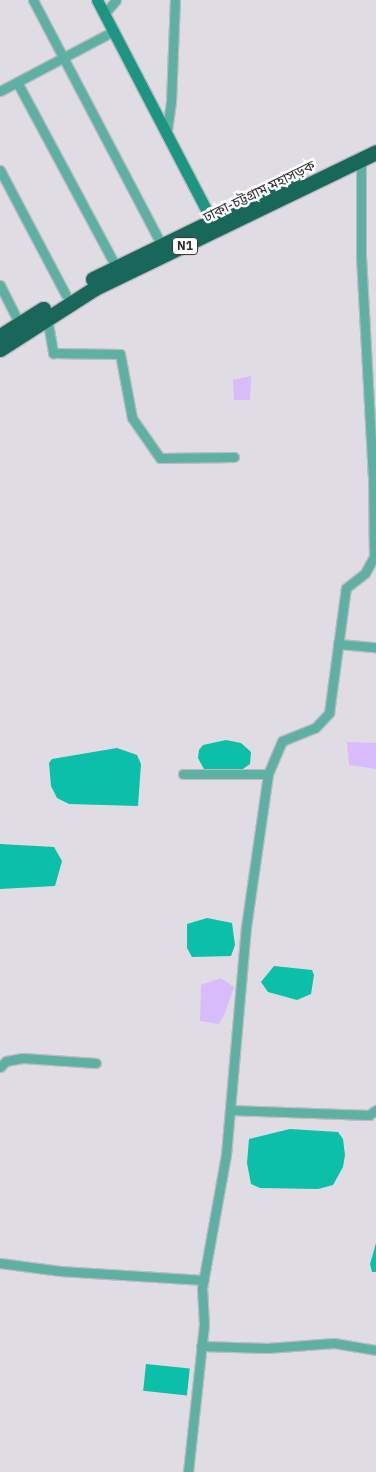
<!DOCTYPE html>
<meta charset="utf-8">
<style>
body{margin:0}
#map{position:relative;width:376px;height:1472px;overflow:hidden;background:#e0dce4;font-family:"IBM Plex Sans","Noto Sans Bengali",sans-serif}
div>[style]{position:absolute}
.green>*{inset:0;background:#d8bbfa}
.water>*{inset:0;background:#0bbfa8;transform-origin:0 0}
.roads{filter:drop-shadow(1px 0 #bdbac1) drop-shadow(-1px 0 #bdbac1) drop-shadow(0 1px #bdbac1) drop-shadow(0 -1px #bdbac1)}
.street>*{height:9px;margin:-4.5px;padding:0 4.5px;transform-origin:4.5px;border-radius:4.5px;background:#5eb1a2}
.secondary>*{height:11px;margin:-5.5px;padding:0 5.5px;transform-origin:5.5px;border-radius:5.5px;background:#1c9583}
.highway>*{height:15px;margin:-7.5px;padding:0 7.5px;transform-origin:7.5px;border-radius:7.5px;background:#18675a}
span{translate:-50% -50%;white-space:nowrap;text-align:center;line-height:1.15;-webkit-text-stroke:5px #fff;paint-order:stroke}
.shield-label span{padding:1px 4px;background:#fff;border:1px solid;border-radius:4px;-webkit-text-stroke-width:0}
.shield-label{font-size:12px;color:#313033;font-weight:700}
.street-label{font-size:14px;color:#313033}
</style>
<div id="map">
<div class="green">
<i style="clip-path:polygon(251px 376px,250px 400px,234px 400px,233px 380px)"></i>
<i style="clip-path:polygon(347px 742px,376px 743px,376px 769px,349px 765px)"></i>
<i style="clip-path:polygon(221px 978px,234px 987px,225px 1013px,219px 1024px,200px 1021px,201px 985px)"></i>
</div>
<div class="water">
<i style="clip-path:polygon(226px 740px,241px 743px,251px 752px,250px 764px,240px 771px,205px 771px,198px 758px,199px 750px,203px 745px)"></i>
<i style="clip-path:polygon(117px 748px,137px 755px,141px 764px,138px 806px,69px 804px,57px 798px,51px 786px,49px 763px,52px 759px)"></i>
<i style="clip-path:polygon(0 844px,54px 847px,62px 861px,55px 886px,0 889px)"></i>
<i style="clip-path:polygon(207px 918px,232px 923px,235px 945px,231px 956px,192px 957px,187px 948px,187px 924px)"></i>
<i style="clip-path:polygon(274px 966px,312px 970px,314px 975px,311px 994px,297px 1000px,268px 992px,261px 982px)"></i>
<i style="clip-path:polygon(290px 1129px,338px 1132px,343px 1139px,345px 1155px,343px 1167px,333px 1185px,318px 1189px,260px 1188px,251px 1184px,247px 1163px,249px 1139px)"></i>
<i style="clip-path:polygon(376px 1243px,376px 1272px,372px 1272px,370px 1264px)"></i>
<i style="left:146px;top:1364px;width:44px;height:27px;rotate:6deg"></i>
</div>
<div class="roads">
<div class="street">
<i style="left:33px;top:0;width:276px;rotate:62.3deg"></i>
<i style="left:104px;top:14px;width:18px;rotate:-49deg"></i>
<i style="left:17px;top:82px;width:210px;rotate:61.8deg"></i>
<i style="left:0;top:91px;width:129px;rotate:-27.8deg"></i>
<i style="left:167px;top:130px;width:28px;rotate:-82deg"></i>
<i style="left:171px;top:102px;width:102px;rotate:-87.8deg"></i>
<i style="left:0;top:170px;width:141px;rotate:62.2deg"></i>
<i style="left:0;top:285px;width:42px;rotate:63.4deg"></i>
<i style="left:47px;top:318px;width:36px;rotate:80deg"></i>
<i style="left:53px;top:353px;width:67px;rotate:0.9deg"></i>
<i style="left:120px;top:354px;width:65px;rotate:79.4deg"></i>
<i style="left:132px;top:418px;width:49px;rotate:55deg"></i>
<i style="left:160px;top:458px;width:74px;rotate:-0.8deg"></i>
<i style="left:338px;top:644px;width:38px;rotate:5deg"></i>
<i style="left:183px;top:774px;width:85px"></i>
<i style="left:0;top:1067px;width:8px;rotate:-45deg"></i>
<i style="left:6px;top:1061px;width:17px;rotate:-10deg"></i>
<i style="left:23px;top:1058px;width:73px;rotate:3.9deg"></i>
<i style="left:230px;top:1110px;width:139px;rotate:2.1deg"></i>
<i style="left:369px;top:1115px;width:9px;rotate:-36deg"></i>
<i style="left:0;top:1263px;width:61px;rotate:7.6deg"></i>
<i style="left:60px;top:1271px;width:144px;rotate:3.6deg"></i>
<i style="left:201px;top:1346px;width:66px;rotate:1.7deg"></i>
<i style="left:267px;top:1348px;width:67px;rotate:-4.3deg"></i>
<i style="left:334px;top:1343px;width:43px;rotate:9.5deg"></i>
<i style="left:188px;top:1472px;width:148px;rotate:-83.8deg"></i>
<i style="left:204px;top:1325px;width:37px;rotate:-93deg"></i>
<i style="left:202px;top:1288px;width:135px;rotate:-79.8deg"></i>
<i style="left:226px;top:1155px;width:229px;rotate:-85deg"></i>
<i style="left:246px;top:927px;width:155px;rotate:-81.8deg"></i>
<i style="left:268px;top:774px;width:36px;rotate:-67deg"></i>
<i style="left:282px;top:741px;width:35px;rotate:-22deg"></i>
<i style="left:315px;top:728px;width:21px;rotate:-47deg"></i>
<i style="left:329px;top:713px;width:126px;rotate:-82.3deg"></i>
<i style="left:346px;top:588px;width:24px;rotate:-38deg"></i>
<i style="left:365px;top:573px;width:18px;rotate:-61deg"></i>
<i style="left:374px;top:557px;width:79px;rotate:-90.7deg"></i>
<i style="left:373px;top:478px;width:223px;rotate:-93.1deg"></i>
<i style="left:361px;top:255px;width:95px;rotate:-90deg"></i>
</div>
<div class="secondary">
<i style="left:97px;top:0;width:247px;rotate:62.5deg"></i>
</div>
<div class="highway">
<i style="left:93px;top:279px;width:222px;rotate:-25.9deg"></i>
<i style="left:0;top:336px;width:51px;rotate:-32.1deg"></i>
<i style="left:0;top:349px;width:113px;rotate:-32.7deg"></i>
<i style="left:95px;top:288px;width:312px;rotate:-25.8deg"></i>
</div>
</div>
<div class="shield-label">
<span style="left:185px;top:246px">N1</span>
</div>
<div class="street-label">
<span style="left:259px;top:191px;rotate:-26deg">ঢাকা-চট্টগ্রাম মহাসড়ক</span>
</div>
</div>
